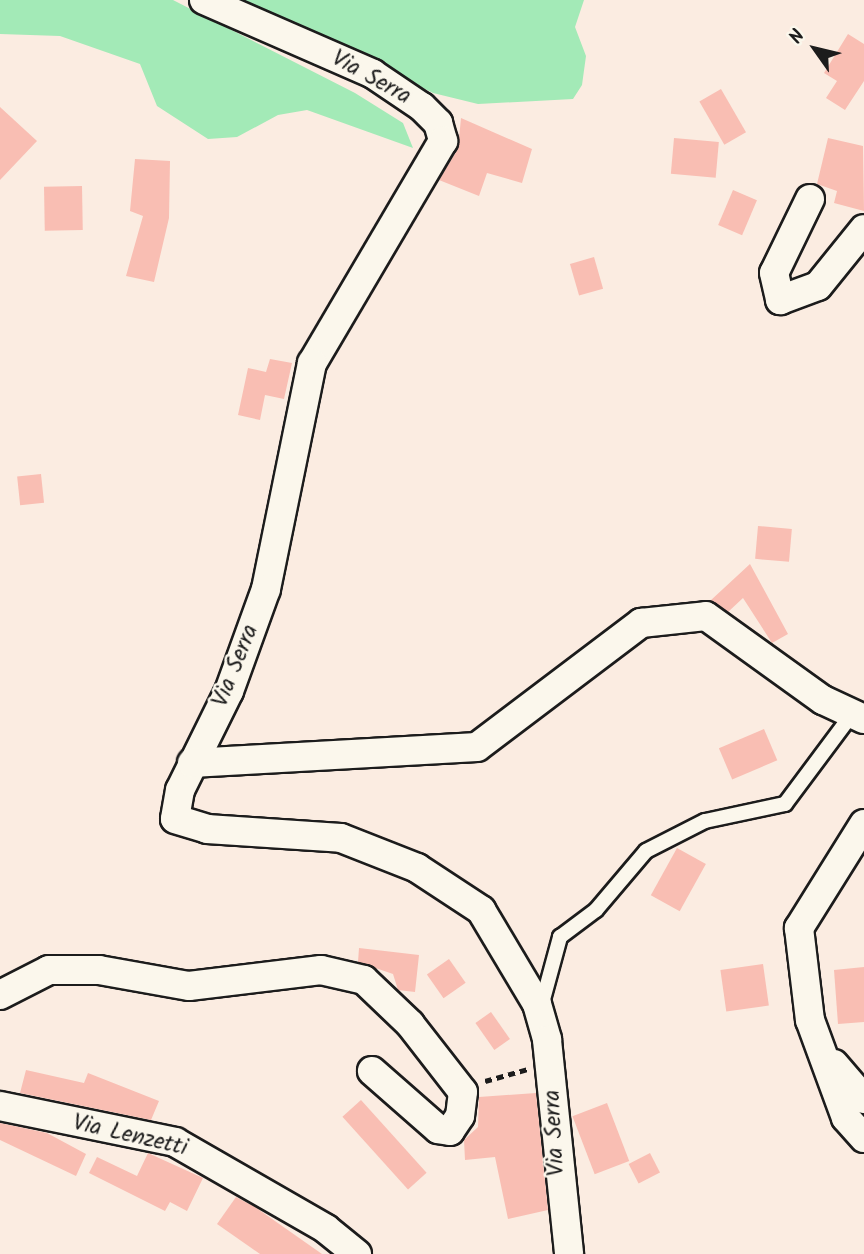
<!DOCTYPE html>
<style>
body{margin:0}
#map{position:relative;width:864px;height:1254px;overflow:hidden;background:#fbece1;font-family:Kalam,sans-serif}
div>[style]{position:absolute}
.green>*{inset:0;background:#a3eab7}
.building>*{inset:0;background:#f9beb3;transform-origin:0 0}
.path>*{height:4.5px;margin-top:-2.25px;transform-origin:0;background:repeating-linear-gradient(90deg,#1c1c1c 0 7px,transparent 0 12px)}
.roads{filter:drop-shadow(2px 0 #1c1c1c) drop-shadow(-2px 0 #1c1c1c) drop-shadow(0 2px #1c1c1c) drop-shadow(0 -2px #1c1c1c)}
.lane>*{height:14px;margin:-7px;padding:0 7px;transform-origin:7px;border-radius:7px;background:#fbf7ec}
.street>*{height:28px;margin:-14px;padding:0 14px;transform-origin:14px;border-radius:14px;background:#fbf7ec}
span{translate:-50% -50%;white-space:nowrap;text-align:center;line-height:1.15;-webkit-text-stroke:5px #fbf7ec;paint-order:stroke}
.street-label{font-size:23px;color:#1c1c1c}
.north{position:absolute;left:780px;top:14px;width:70px;height:70px;-webkit-text-stroke:5px #fbf7ec;paint-order:stroke;rotate:304deg;font-size:19px;font-weight:700;line-height:28px;text-align:center;color:#1c1c1c}
.north::after{content:'';display:block;margin:auto;width:24px;height:32px;background:#1c1c1c;clip-path:polygon(50% 0,100% 100%,50% 72%,0 100%)}
</style>
<div id="map">
<div class="green">
<i style="clip-path:polygon(0 0,173px 0,355px 93px,403px 123px,413px 148px,307px 110px,278px 115px,237px 137px,208px 139px,157px 106px,140px 64px,60px 36px,0 34px)"></i>
<i style="clip-path:polygon(244px 0,584px 0,575px 27px,586px 56px,582px 85px,573px 99px,478px 104px,433px 93px)"></i>
</div>
<div class="building">
<i style="clip-path:polygon(848px 34px,864px 44px,864px 81px,845px 110px,826px 98px,837px 81px,824px 73px)"></i>
<i style="left:721px;top:89px;width:50px;height:25px;rotate:60deg"></i>
<i style="clip-path:polygon(0 107px,37px 141px,0 180px)"></i>
<i style="clip-path:polygon(461px 118px,532px 149px,522px 183px,487px 173px,479px 196px,439px 180px,458px 149px)"></i>
<i style="left:674px;top:138px;width:45px;height:36px;rotate:5deg"></i>
<i style="clip-path:polygon(828px 138px,863px 146px,864px 211px,834px 203px,837px 191px,817px 184px)"></i>
<i style="clip-path:polygon(135px 159px,170px 161px,169px 218px,154px 282px,126px 276px,143px 216px,130px 211px)"></i>
<i style="left:82px;top:186px;width:44px;height:38px;rotate:89deg"></i>
<i style="left:733px;top:190px;width:26px;height:38px;rotate:23deg"></i>
<i style="left:594px;top:257px;width:33px;height:25px;rotate:74deg"></i>
<i style="clip-path:polygon(270px 359px,292px 363px,284px 399px,265px 395px,260px 420px,238px 415px,248px 368px,266px 372px)"></i>
<i style="left:41px;top:474px;width:29px;height:24px;rotate:84deg"></i>
<i style="left:758px;top:526px;width:34px;height:33px;rotate:5deg"></i>
<i style="clip-path:polygon(750px 564px,788px 634px,772px 643px,743px 598px,728px 612px,710px 601px)"></i>
<i style="left:764px;top:729px;width:34px;height:49px;rotate:67deg"></i>
<i style="left:677px;top:848px;width:33px;height:54px;rotate:29deg"></i>
<i style="clip-path:polygon(359px 948px,419px 955px,415px 992px,398px 990px,393px 974px,358px 962px)"></i>
<i style="left:449px;top:959px;width:29px;height:27px;rotate:55deg"></i>
<i style="left:763px;top:964px;width:42px;height:43px;rotate:82deg"></i>
<i style="clip-path:polygon(864px 967px,864px 1022px,838px 1024px,834px 970px)"></i>
<i style="left:491px;top:1012px;width:33px;height:19px;rotate:55deg"></i>
<i style="clip-path:polygon(26px 1070px,84px 1083px,88px 1073px,159px 1101px,151px 1120px,20px 1093px)"></i>
<i style="clip-path:polygon(536px 1093px,548px 1210px,508px 1219px,495px 1157px,465px 1160px,464px 1140px,478px 1127px,479px 1097px)"></i>
<i style="left:361px;top:1100px;width:98px;height:25px;rotate:48deg"></i>
<i style="left:607px;top:1103px;width:62px;height:37px;rotate:69deg"></i>
<i style="clip-path:polygon(0 1123px,47px 1133px,86px 1154px,76px 1176px,0 1140px)"></i>
<i style="clip-path:polygon(148px 1153px,203px 1178px,187px 1211px,170px 1202px,165px 1211px,89px 1173px,97px 1157px,137px 1176px)"></i>
<i style="left:650px;top:1153px;width:22px;height:24px;rotate:63deg"></i>
<i style="clip-path:polygon(236px 1197px,255px 1207px,322px 1254px,260px 1254px,217px 1224px)"></i>
</div>
<div class="path">
<i style="left:485px;top:1081px;width:45px;rotate:-15.6deg"></i>
</div>
<div class="roads">
<div class="lane">
<i style="left:541px;top:1007px;width:73px;rotate:-74.8deg"></i>
<i style="left:560px;top:937px;width:45px;rotate:-36.9deg"></i>
<i style="left:596px;top:910px;width:77px;rotate:-49.7deg"></i>
<i style="left:646px;top:851px;width:66px;rotate:-27deg"></i>
<i style="left:705px;top:821px;width:82px;rotate:-12deg"></i>
<i style="left:785px;top:804px;width:112px;rotate:-53.3deg"></i>
</div>
<div class="street">
<i style="left:204px;top:0;width:184px;rotate:23.6deg"></i>
<i style="left:373px;top:74px;width:59px;rotate:34deg"></i>
<i style="left:422px;top:107px;width:23px;rotate:45deg"></i>
<i style="left:438px;top:123px;width:19px;rotate:74deg"></i>
<i style="left:443px;top:141px;width:258px;rotate:120.5deg"></i>
<i style="left:312px;top:363px;width:231px;rotate:101.5deg"></i>
<i style="left:266px;top:589px;width:109px;rotate:109.9deg"></i>
<i style="left:229px;top:691px;width:110px;rotate:116.3deg"></i>
<i style="left:180px;top:790px;width:29px;rotate:100deg"></i>
<i style="left:175px;top:819px;width:34px;rotate:17deg"></i>
<i style="left:207px;top:829px;width:134px;rotate:3.8deg"></i>
<i style="left:341px;top:838px;width:82px;rotate:21.5deg"></i>
<i style="left:417px;top:868px;width:77px;rotate:33.3deg"></i>
<i style="left:481px;top:910px;width:109px;rotate:59.2deg"></i>
<i style="left:537px;top:1004px;width:37px;rotate:74deg"></i>
<i style="left:547px;top:1040px;width:215px;rotate:84.1deg"></i>
<i style="left:810px;top:199px;width:82px;rotate:115.9deg"></i>
<i style="left:774px;top:273px;width:28px;rotate:77deg"></i>
<i style="left:780px;top:300px;width:40px;rotate:-20.2deg"></i>
<i style="left:818px;top:286px;width:73px;rotate:-51.1deg"></i>
<i style="left:192px;top:763px;width:285px;rotate:-3.2deg"></i>
<i style="left:477px;top:747px;width:206px;rotate:-37.1deg"></i>
<i style="left:641px;top:623px;width:65px;rotate:-6.1deg"></i>
<i style="left:706px;top:616px;width:144px;rotate:35.7deg"></i>
<i style="left:823px;top:700px;width:45px;rotate:24.9deg"></i>
<i style="left:864px;top:824px;width:123px;rotate:122deg"></i>
<i style="left:799px;top:928px;width:93px;rotate:83.2deg"></i>
<i style="left:810px;top:1020px;width:104px;rotate:69.8deg"></i>
<i style="left:846px;top:1118px;width:27px;rotate:48deg"></i>
<i style="left:0;top:995px;width:55px;rotate:-27deg"></i>
<i style="left:49px;top:970px;width:50px"></i>
<i style="left:99px;top:970px;width:91px;rotate:10.1deg"></i>
<i style="left:189px;top:986px;width:133px;rotate:-6.9deg"></i>
<i style="left:321px;top:970px;width:44px;rotate:13.1deg"></i>
<i style="left:364px;top:980px;width:64px;rotate:43.7deg"></i>
<i style="left:410px;top:1024px;width:86px;rotate:52.1deg"></i>
<i style="left:463px;top:1092px;width:24px;rotate:97deg"></i>
<i style="left:460px;top:1116px;width:18px;rotate:124deg"></i>
<i style="left:450px;top:1131px;width:12px;rotate:-171deg"></i>
<i style="left:438px;top:1129px;width:88px;rotate:-138.7deg"></i>
<i style="left:834px;top:1064px;width:46px;rotate:49.4deg"></i>
<i style="left:0;top:1106px;width:179px;rotate:11.6deg"></i>
<i style="left:175px;top:1142px;width:174px;rotate:29.9deg"></i>
<i style="left:326px;top:1229px;width:40px;rotate:39deg"></i>
</div>
</div>
<div class="street-label">
<span style="left:371px;top:78px;rotate:29deg">Via Serra</span>
<span style="left:236px;top:666px;rotate:-68deg">Via Serra</span>
<span style="left:555px;top:1133px;rotate:-93deg">Via Serra</span>
<span style="left:130px;top:1136px;rotate:13deg">Via Lenzetti</span>
</div>
<div class="north">N</div>
</div>
